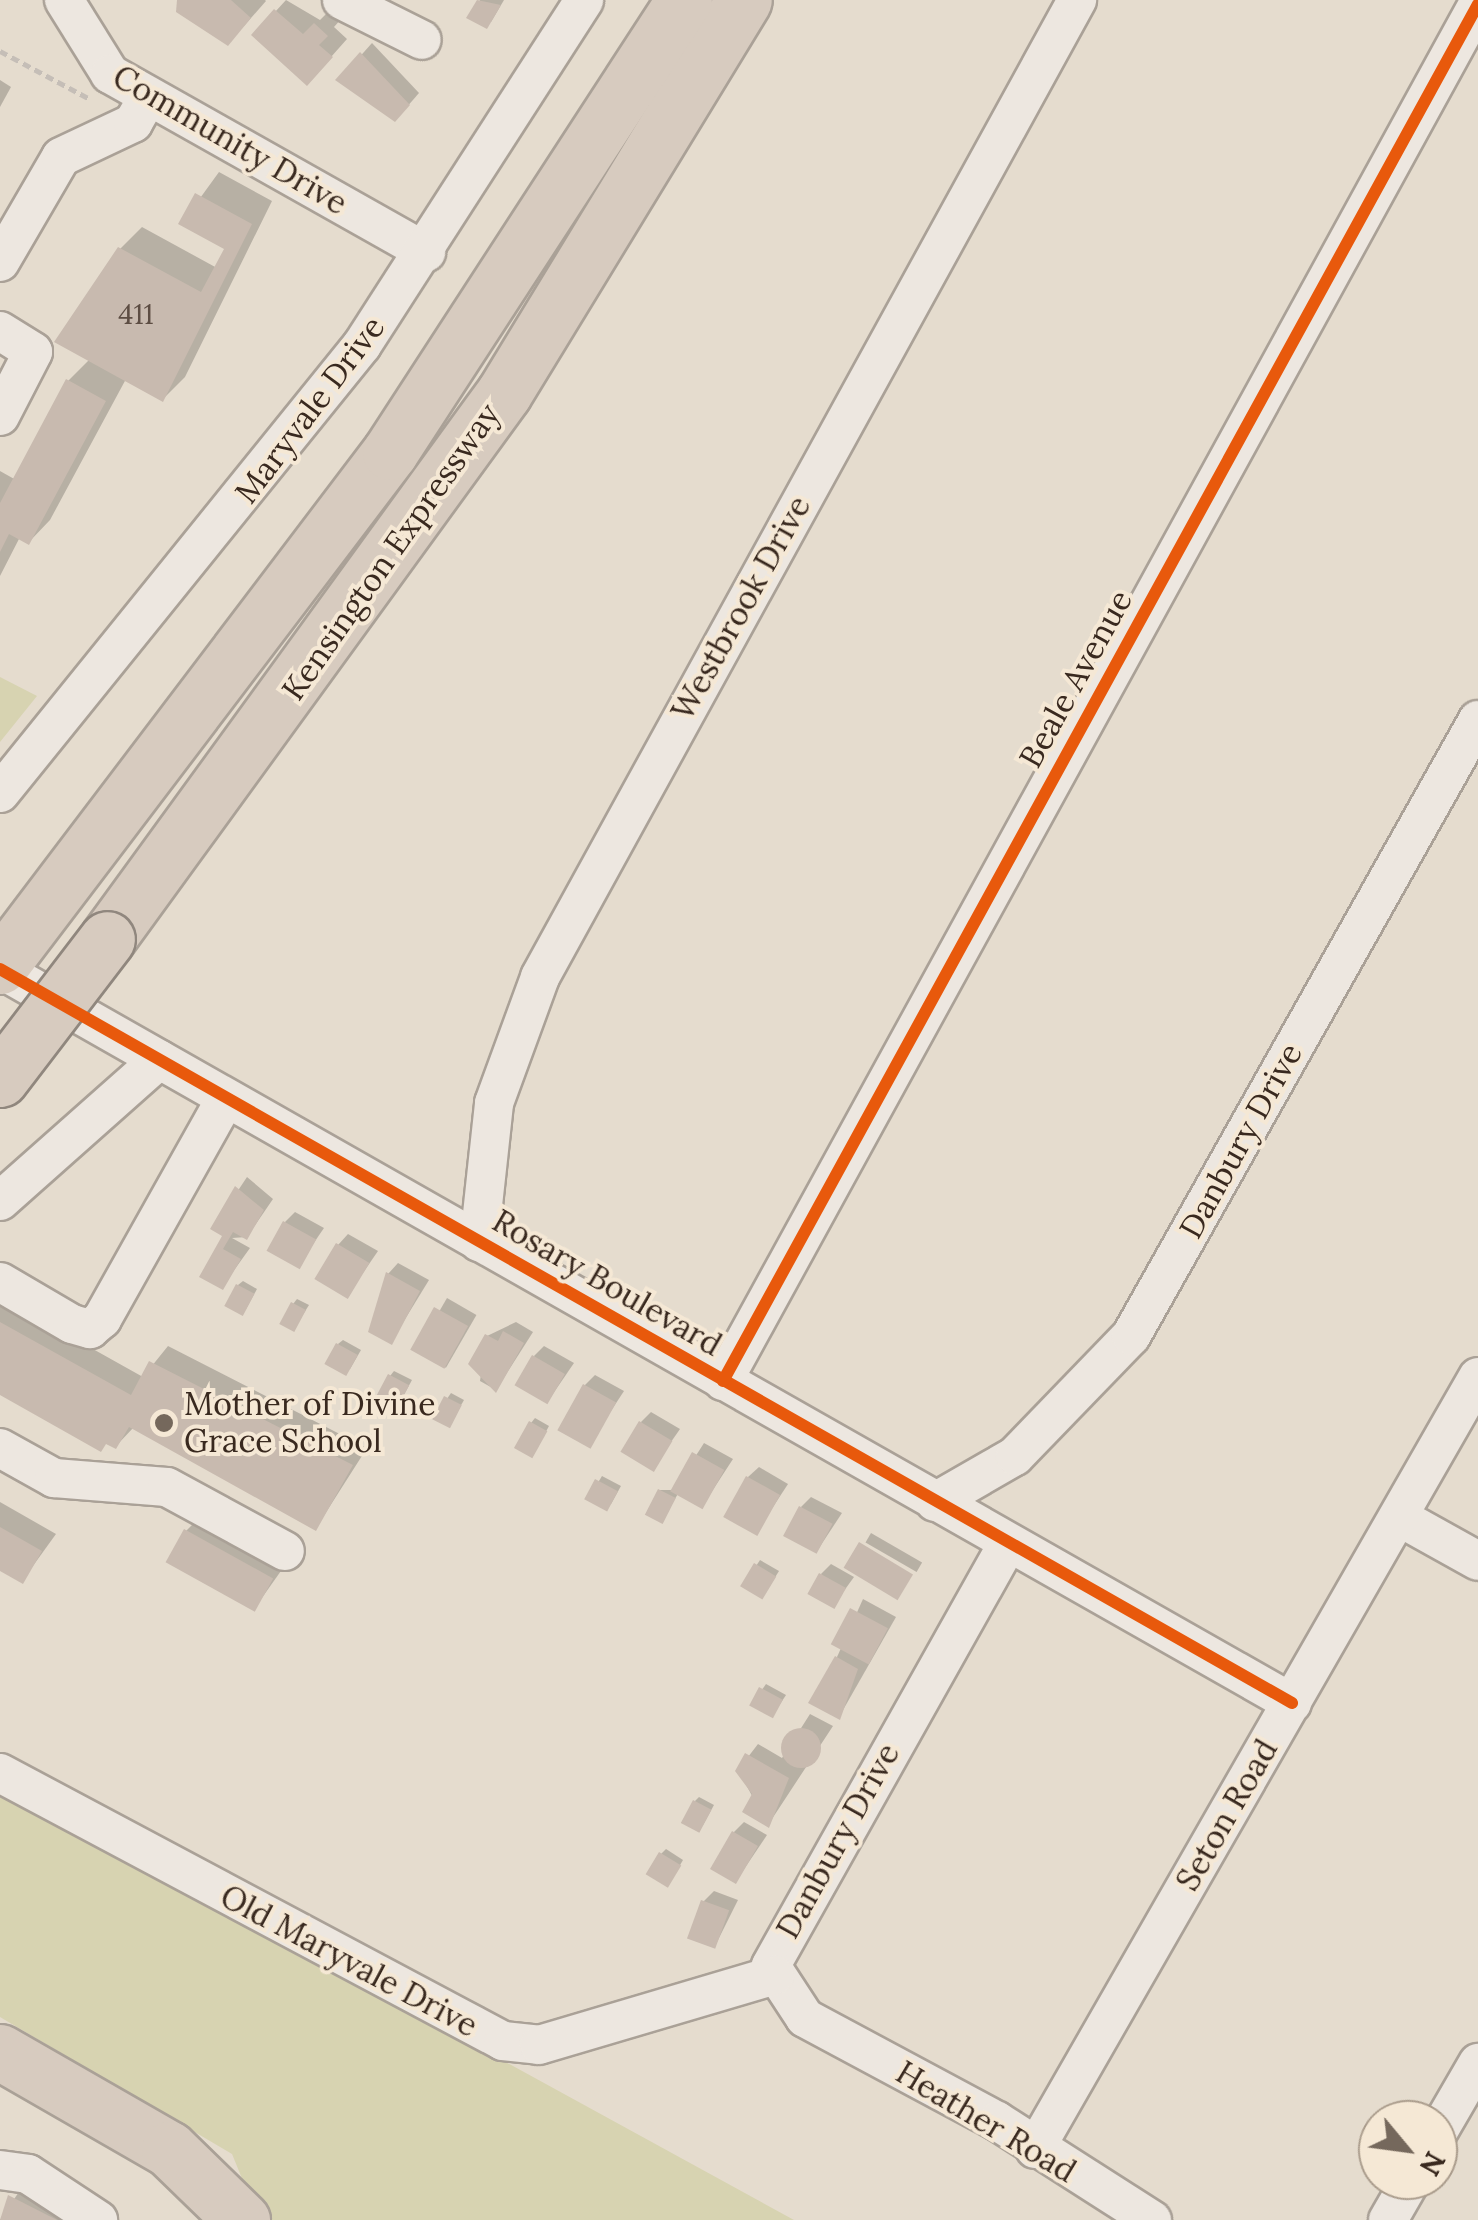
<!DOCTYPE html>
<style>
body{margin:0}
#map{position:relative;width:1478px;height:2220px;overflow:hidden;background:#e5dcce;font-family:Lora,serif}
div>[style]{position:absolute}
.green>*{inset:0;background:#d7d3b1}
.shadow>*{inset:0;background:#0003;transform-origin:0 0}
.building>*{inset:0;background:#c8baaf;transform-origin:0 0}
.round{border-radius:50%}
.path>*{height:5px;margin-top:-2.5px;transform-origin:0;background:repeating-linear-gradient(90deg,#c5beb7 0 8px,transparent 0 13px)}
.roads{filter:drop-shadow(2px 0 #aaa197) drop-shadow(-2px 0 #aaa197) drop-shadow(0 2px #aaa197) drop-shadow(0 -2px #aaa197)}
.minor>*{height:38px;margin:-19px;padding:0 19px;transform-origin:19px;border-radius:19px;background:#ede7e0}
.highway>*{height:55px;margin:-27.5px;padding:0 27.5px;transform-origin:27.5px;border-radius:27.5px;background:#d7cbbf}
.bridges{filter:drop-shadow(2px 0 #90877e) drop-shadow(-2px 0 #90877e) drop-shadow(0 2px #90877e) drop-shadow(0 -2px #90877e)}
.highway-bridge>*{height:55px;margin:-27.5px;padding:0 27.5px;transform-origin:27.5px;border-radius:27.5px;background:#d7cbbf}
.cycleway>*{height:12px;margin:-6px;padding:0 6px;transform-origin:6px;border-radius:6px;background:#e8590c}
.dots>*{width:28px;height:28px;translate:-50% -50%;box-sizing:border-box;border:5px solid #f5e8d5;border-radius:50%}
span{translate:-50% -50%;white-space:nowrap;text-align:center;line-height:1.15;-webkit-text-stroke:8px #f5e8d5;paint-order:stroke}
.number-label{font-size:28px;color:#5d4d43}
.number-label span{-webkit-text-stroke-width:0}
.street-label{font-size:32px;color:#39291f}
.poi-label{font-size:32px;color:#39291f}
.left{translate:0 -50%;text-align:left}
.north{position:absolute;left:1358px;top:2100px;width:100px;height:100px;box-sizing:border-box;background:#f5e8d5;border:2px solid #aa9c8c;border-radius:50%;rotate:119deg;font-size:28px;font-weight:700;line-height:40px;text-align:center;color:#39291f}
.north::after{content:'';display:block;margin:auto;width:35px;height:45px;background:#75685c;clip-path:polygon(50% 0,100% 100%,50% 72%,0 100%)}
</style>
<div id="map">
<div class="green">
<i style="clip-path:polygon(0 677px,37px 696px,0 742px)"></i>
<i style="clip-path:polygon(0 1785px,794px 2220px,259px 2220px,232px 2154px,0 2017px)"></i>
</div>
<div class="shadow">
<i style="clip-path:polygon(181px 0,265px 0,266px 1px,244px 26px)"></i>
<i style="clip-path:polygon(286px 0,320px 20px,331px 9px,342px 18px,334px 27px,347px 39px,323px 66px,254px 35px)"></i>
<i style="clip-path:polygon(480px 0,504px 0,491px 22px,470px 17px)"></i>
<i style="clip-path:polygon(372px 43px,419px 93px,406px 108px,339px 80px)"></i>
<i style="clip-path:polygon(0 80px,11px 87px,0 107px)"></i>
<i style="clip-path:polygon(219px 172px,272px 201px,185px 377px,163px 399px,126px 379px,50px 520px,29px 542px,20px 537px,0 576px,0 471px,16px 480px,68px 381px,90px 359px,120px 249px,142px 227px,217px 268px,228px 248px,182px 223px)"></i>
<i style="clip-path:polygon(247px 1177px,273px 1199px,247px 1237px,232px 1238px,250px 1248px,222px 1287px,203px 1276px,226px 1235px,213px 1228px)"></i>
<i style="clip-path:polygon(295px 1212px,324px 1228px,298px 1266px,285px 1222px)"></i>
<i style="clip-path:polygon(348px 1234px,378px 1251px,347px 1296px,338px 1245px)"></i>
<i style="clip-path:polygon(398px 1263px,429px 1280px,391px 1342px,388px 1274px)"></i>
<i style="clip-path:polygon(243px 1281px,257px 1289px,246px 1309px,238px 1285px)"></i>
<i style="clip-path:polygon(0 1297px,143px 1377px,168px 1346px,367px 1448px,316px 1528px,134px 1427px,116px 1446px,0 1392px)"></i>
<i style="left:447px;top:1298px;width:34px;height:61px;rotate:30deg"></i>
<i style="clip-path:polygon(297px 1299px,309px 1305px,294px 1329px,293px 1304px)"></i>
<i style="clip-path:polygon(516px 1322px,533px 1332px,496px 1390px,480px 1381px,487px 1336px)"></i>
<i style="clip-path:polygon(343px 1340px,361px 1350px,350px 1369px,338px 1344px)"></i>
<i style="clip-path:polygon(544px 1346px,574px 1363px,548px 1401px,534px 1356px)"></i>
<i style="clip-path:polygon(394px 1371px,412px 1380px,400px 1402px,390px 1376px)"></i>
<i style="clip-path:polygon(595px 1375px,624px 1391px,588px 1446px,585px 1385px)"></i>
<i style="clip-path:polygon(451px 1393px,464px 1400px,452px 1421px,434px 1418px)"></i>
<i style="clip-path:polygon(651px 1412px,680px 1429px,653px 1468px,641px 1422px)"></i>
<i style="clip-path:polygon(535px 1418px,549px 1426px,536px 1450px,531px 1423px)"></i>
<i style="clip-path:polygon(704px 1443px,733px 1459px,703px 1505px,679px 1492px,662px 1521px,660px 1490px,674px 1490px)"></i>
<i style="clip-path:polygon(759px 1467px,788px 1484px,756px 1533px,748px 1477px)"></i>
<i style="clip-path:polygon(602px 1476px,621px 1486px,611px 1504px,588px 1499px)"></i>
<i style="clip-path:polygon(811px 1497px,842px 1513px,817px 1551px,801px 1507px)"></i>
<i style="clip-path:polygon(0 1502px,56px 1534px,22px 1581px,0 1568px)"></i>
<i style="clip-path:polygon(202px 1515px,288px 1561px,254px 1609px,186px 1531px)"></i>
<i style="left:871px;top:1533px;width:59px;height:11px;rotate:30deg"></i>
<i style="clip-path:polygon(760px 1560px,779px 1571px,766px 1592px,743px 1586px)"></i>
<i style="clip-path:polygon(831px 1564px,854px 1577px,833px 1606px,821px 1574px)"></i>
<i style="clip-path:polygon(863px 1599px,896px 1617px,839px 1717px,837px 1657px)"></i>
<i style="clip-path:polygon(766px 1684px,786px 1695px,773px 1715px,752px 1704px)"></i>
<i style="clip-path:polygon(810px 1714px,833px 1726px,768px 1825px,738px 1770px,758px 1744px,782px 1758px)"></i>
<i style="clip-path:polygon(699px 1797px,714px 1805px,703px 1825px,695px 1801px)"></i>
<i style="clip-path:polygon(744px 1822px,767px 1835px,736px 1881px,734px 1832px)"></i>
<i style="clip-path:polygon(666px 1849px,683px 1860px,672px 1879px,661px 1854px)"></i>
<i style="clip-path:polygon(714px 1891px,738px 1900px,715px 1946px,703px 1902px)"></i>
<i style="clip-path:polygon(31px 2174px,66px 2220px,0 2220px)"></i>
</div>
<div class="building">
<i style="clip-path:polygon(177px 0,231px 0,251px 18px,228px 46px,176px 12px)"></i>
<i style="clip-path:polygon(477px 0,501px 5px,487px 29px,466px 18px)"></i>
<i style="clip-path:polygon(274px 9px,303px 34px,314px 23px,328px 36px,319px 45px,333px 57px,307px 86px,251px 35px)"></i>
<i style="clip-path:polygon(360px 52px,410px 105px,395px 122px,335px 80px)"></i>
<i style="clip-path:polygon(195px 193px,252px 224px,163px 402px,54px 342px,118px 247px,201px 292px,224px 249px,178px 224px)"></i>
<i style="clip-path:polygon(66px 379px,106px 401px,29px 545px,9px 534px,0 552px,0 503px)"></i>
<i style="clip-path:polygon(235px 1186px,264px 1210px,247px 1240px,233px 1232px,223px 1249px,241px 1259px,223px 1290px,199px 1277px,222px 1236px,210px 1229px)"></i>
<i style="left:283px;top:1221px;width:38px;height:34px;rotate:29deg"></i>
<i style="left:336px;top:1243px;width:39px;height:42px;rotate:31deg"></i>
<i style="clip-path:polygon(386px 1272px,420px 1291px,392px 1345px,368px 1332px)"></i>
<i style="left:236px;top:1284px;width:21px;height:25px;rotate:28deg"></i>
<i style="left:291px;top:1302px;width:17px;height:25px;rotate:28deg"></i>
<i style="left:434px;top:1307px;width:39px;height:49px;rotate:29deg"></i>
<i style="clip-path:polygon(0 1322px,131px 1395px,149px 1361px,353px 1465px,316px 1531px,129px 1427px,116px 1449px,106px 1444px,101px 1452px,0 1395px)"></i>
<i style="clip-path:polygon(503px 1331px,524px 1343px,496px 1393px,468px 1364px,485px 1334px,498px 1341px)"></i>
<i style="left:336px;top:1343px;width:25px;height:24px;rotate:29deg"></i>
<i style="left:532px;top:1355px;width:38px;height:35px;rotate:30deg"></i>
<i style="left:388px;top:1374px;width:24px;height:28px;rotate:28deg"></i>
<i style="left:583px;top:1384px;width:38px;height:53px;rotate:29deg"></i>
<i style="left:444px;top:1396px;width:20px;height:26px;rotate:27deg"></i>
<i style="left:529px;top:1421px;width:21px;height:31px;rotate:29deg"></i>
<i style="left:639px;top:1421px;width:39px;height:36px;rotate:31deg"></i>
<i style="left:692px;top:1452px;width:37px;height:45px;rotate:29deg"></i>
<i style="left:746px;top:1476px;width:39px;height:47px;rotate:29deg"></i>
<i style="left:595px;top:1479px;width:26px;height:23px;rotate:28deg"></i>
<i style="left:658px;top:1489px;width:20px;height:29px;rotate:27deg"></i>
<i style="left:799px;top:1506px;width:38px;height:34px;rotate:28deg"></i>
<i style="clip-path:polygon(0 1527px,42px 1551px,23px 1584px,0 1571px)"></i>
<i style="left:184px;top:1529px;width:102px;height:38px;rotate:29deg"></i>
<i style="left:859px;top:1542px;width:63px;height:30px;rotate:31deg"></i>
<i style="left:754px;top:1563px;width:26px;height:27px;rotate:31deg"></i>
<i style="left:819px;top:1573px;width:31px;height:24px;rotate:29deg"></i>
<i style="left:850px;top:1608px;width:43px;height:41px;rotate:28deg"></i>
<i style="clip-path:polygon(835px 1656px,858px 1669px,840px 1720px,808px 1703px)"></i>
<i style="left:759px;top:1687px;width:27px;height:21px;rotate:28deg"></i>
<i class="round" style="left:781px;top:1728px;width:40px;height:40px"></i>
<i style="clip-path:polygon(745px 1753px,789px 1778px,769px 1828px,742px 1812px,752px 1794px,735px 1771px)"></i>
<i style="left:693px;top:1800px;width:21px;height:26px;rotate:28deg"></i>
<i style="left:732px;top:1831px;width:30px;height:44px;rotate:30deg"></i>
<i style="left:659px;top:1852px;width:26px;height:26px;rotate:31deg"></i>
<i style="left:701px;top:1900px;width:30px;height:41px;rotate:20deg"></i>
<i style="clip-path:polygon(8px 2195px,57px 2220px,0 2220px)"></i>
</div>
<div class="path">
<i style="left:0;top:51px;width:102px;rotate:28.1deg"></i>
</div>
<div class="roads">
<div class="minor">
<i style="left:64px;top:0;width:87px;rotate:58.1deg"></i>
<i style="left:110px;top:74px;width:363px;rotate:29.4deg"></i>
<i style="left:342px;top:0;width:89px;rotate:26.6deg"></i>
<i style="left:0;top:262px;width:121px;rotate:-59.8deg"></i>
<i style="left:61px;top:157px;width:80px;rotate:-25.3deg"></i>
<i style="left:133px;top:123px;width:30px;rotate:-60deg"></i>
<i style="left:0;top:331px;width:39px;rotate:32deg"></i>
<i style="left:33px;top:352px;width:72px;rotate:117.3deg"></i>
<i style="left:0;top:793px;width:576px;rotate:-51.06deg"></i>
<i style="left:362px;top:345px;width:410px;rotate:-57.2deg"></i>
<i style="left:0;top:969px;width:1486px;rotate:29.6deg"></i>
<i style="left:0;top:1201px;width:213px;rotate:-41.6deg"></i>
<i style="left:479px;top:1242px;width:140px;rotate:-83.8deg"></i>
<i style="left:494px;top:1103px;width:134px;rotate:-69.9deg"></i>
<i style="left:540px;top:977px;width:1115px;rotate:-61.2deg"></i>
<i style="left:0;top:1282px;width:83px;rotate:30.3deg"></i>
<i style="left:72px;top:1324px;width:19px;rotate:16deg"></i>
<i style="left:90px;top:1329px;width:16px;rotate:-40deg"></i>
<i style="left:102px;top:1319px;width:253px;rotate:-60.7deg"></i>
<i style="left:723px;top:1381px;width:1570px;rotate:-61.26deg"></i>
<i style="left:0;top:1448px;width:62px;rotate:29.1deg"></i>
<i style="left:54px;top:1478px;width:113px;rotate:4.6deg"></i>
<i style="left:167px;top:1487px;width:134px;rotate:28.5deg"></i>
<i style="left:935px;top:1502px;width:92px;rotate:-29.9deg"></i>
<i style="left:1015px;top:1456px;width:167px;rotate:-46deg"></i>
<i style="left:1131px;top:1336px;width:707px;rotate:-60.61deg"></i>
<i style="left:1399px;top:1517px;width:90px;rotate:29.1deg"></i>
<i style="left:1008px;top:1543px;width:485px;rotate:119.3deg"></i>
<i style="left:771px;top:1966px;width:62px;rotate:56.8deg"></i>
<i style="left:805px;top:2018px;width:218px;rotate:28.2deg"></i>
<i style="left:997px;top:2121px;width:184px;rotate:32.6deg"></i>
<i style="left:0;top:1773px;width:570px;rotate:28.05deg"></i>
<i style="left:503px;top:2041px;width:36px;rotate:6deg"></i>
<i style="left:539px;top:2045px;width:246px;rotate:-16.5deg"></i>
<i style="left:1438px;top:2132px;width:80px;rotate:-59.9deg"></i>
<i style="left:1035px;top:2149px;width:890px;rotate:-60.15deg"></i>
<i style="left:0;top:2170px;width:28px;rotate:8deg"></i>
<i style="left:28px;top:2174px;width:84px;rotate:33.3deg"></i>
<i style="left:1388px;top:2220px;width:46px;rotate:-60.1deg"></i>
</div>
<div class="highway">
<i style="left:107px;top:939px;width:675px;rotate:-53.98deg"></i>
<i style="left:504px;top:393px;width:460px;rotate:-58.6deg"></i>
<i style="left:0;top:966px;width:645px;rotate:-52.81deg"></i>
<i style="left:390px;top:452px;width:539px;rotate:-56.96deg"></i>
<i style="left:0;top:2052px;width:195px;rotate:29.9deg"></i>
<i style="left:169px;top:2149px;width:102px;rotate:44.2deg"></i>
</div>
</div>
<div class="bridges">
<div class="highway-bridge">
<i style="left:0;top:1079px;width:176px;rotate:-52.6deg"></i>
</div>
</div>
<div class="cycleway">
<i style="left:0;top:969px;width:1486px;rotate:29.6deg"></i>
<i style="left:723px;top:1381px;width:1570px;rotate:-61.26deg"></i>
</div>
<div class="dots">
<i style="left:164px;top:1423px;background:#75685c"></i>
</div>
<div class="number-label">
<span style="left:136px;top:314px">411</span>
</div>
<div class="street-label">
<span style="left:230px;top:140px;rotate:30deg">Community Drive</span>
<span style="left:310px;top:410px;rotate:-53deg">Maryvale Drive</span>
<span style="left:391px;top:552px;rotate:-55deg">Kensington Expressway</span>
<span style="left:741px;top:608px;rotate:-61deg">Westbrook Drive</span>
<span style="left:1076px;top:679px;rotate:-61deg">Beale Avenue</span>
<span style="left:1241px;top:1141px;rotate:-61deg">Danbury Drive</span>
<span style="left:607px;top:1283px;rotate:30deg">Rosary Boulevard</span>
<span style="left:1227px;top:1815px;rotate:-60deg">Seton Road</span>
<span style="left:838px;top:1841px;rotate:-61deg">Danbury Drive</span>
<span style="left:349px;top:1961px;rotate:28deg">Old Maryvale Drive</span>
<span style="left:986px;top:2122px;rotate:31deg">Heather Road</span>
</div>
<div class="poi-label">
<span class="left" style="left:184px;top:1423px">Mother of Divine<br>Grace School</span>
</div>
<div class="north">N</div>
</div>
